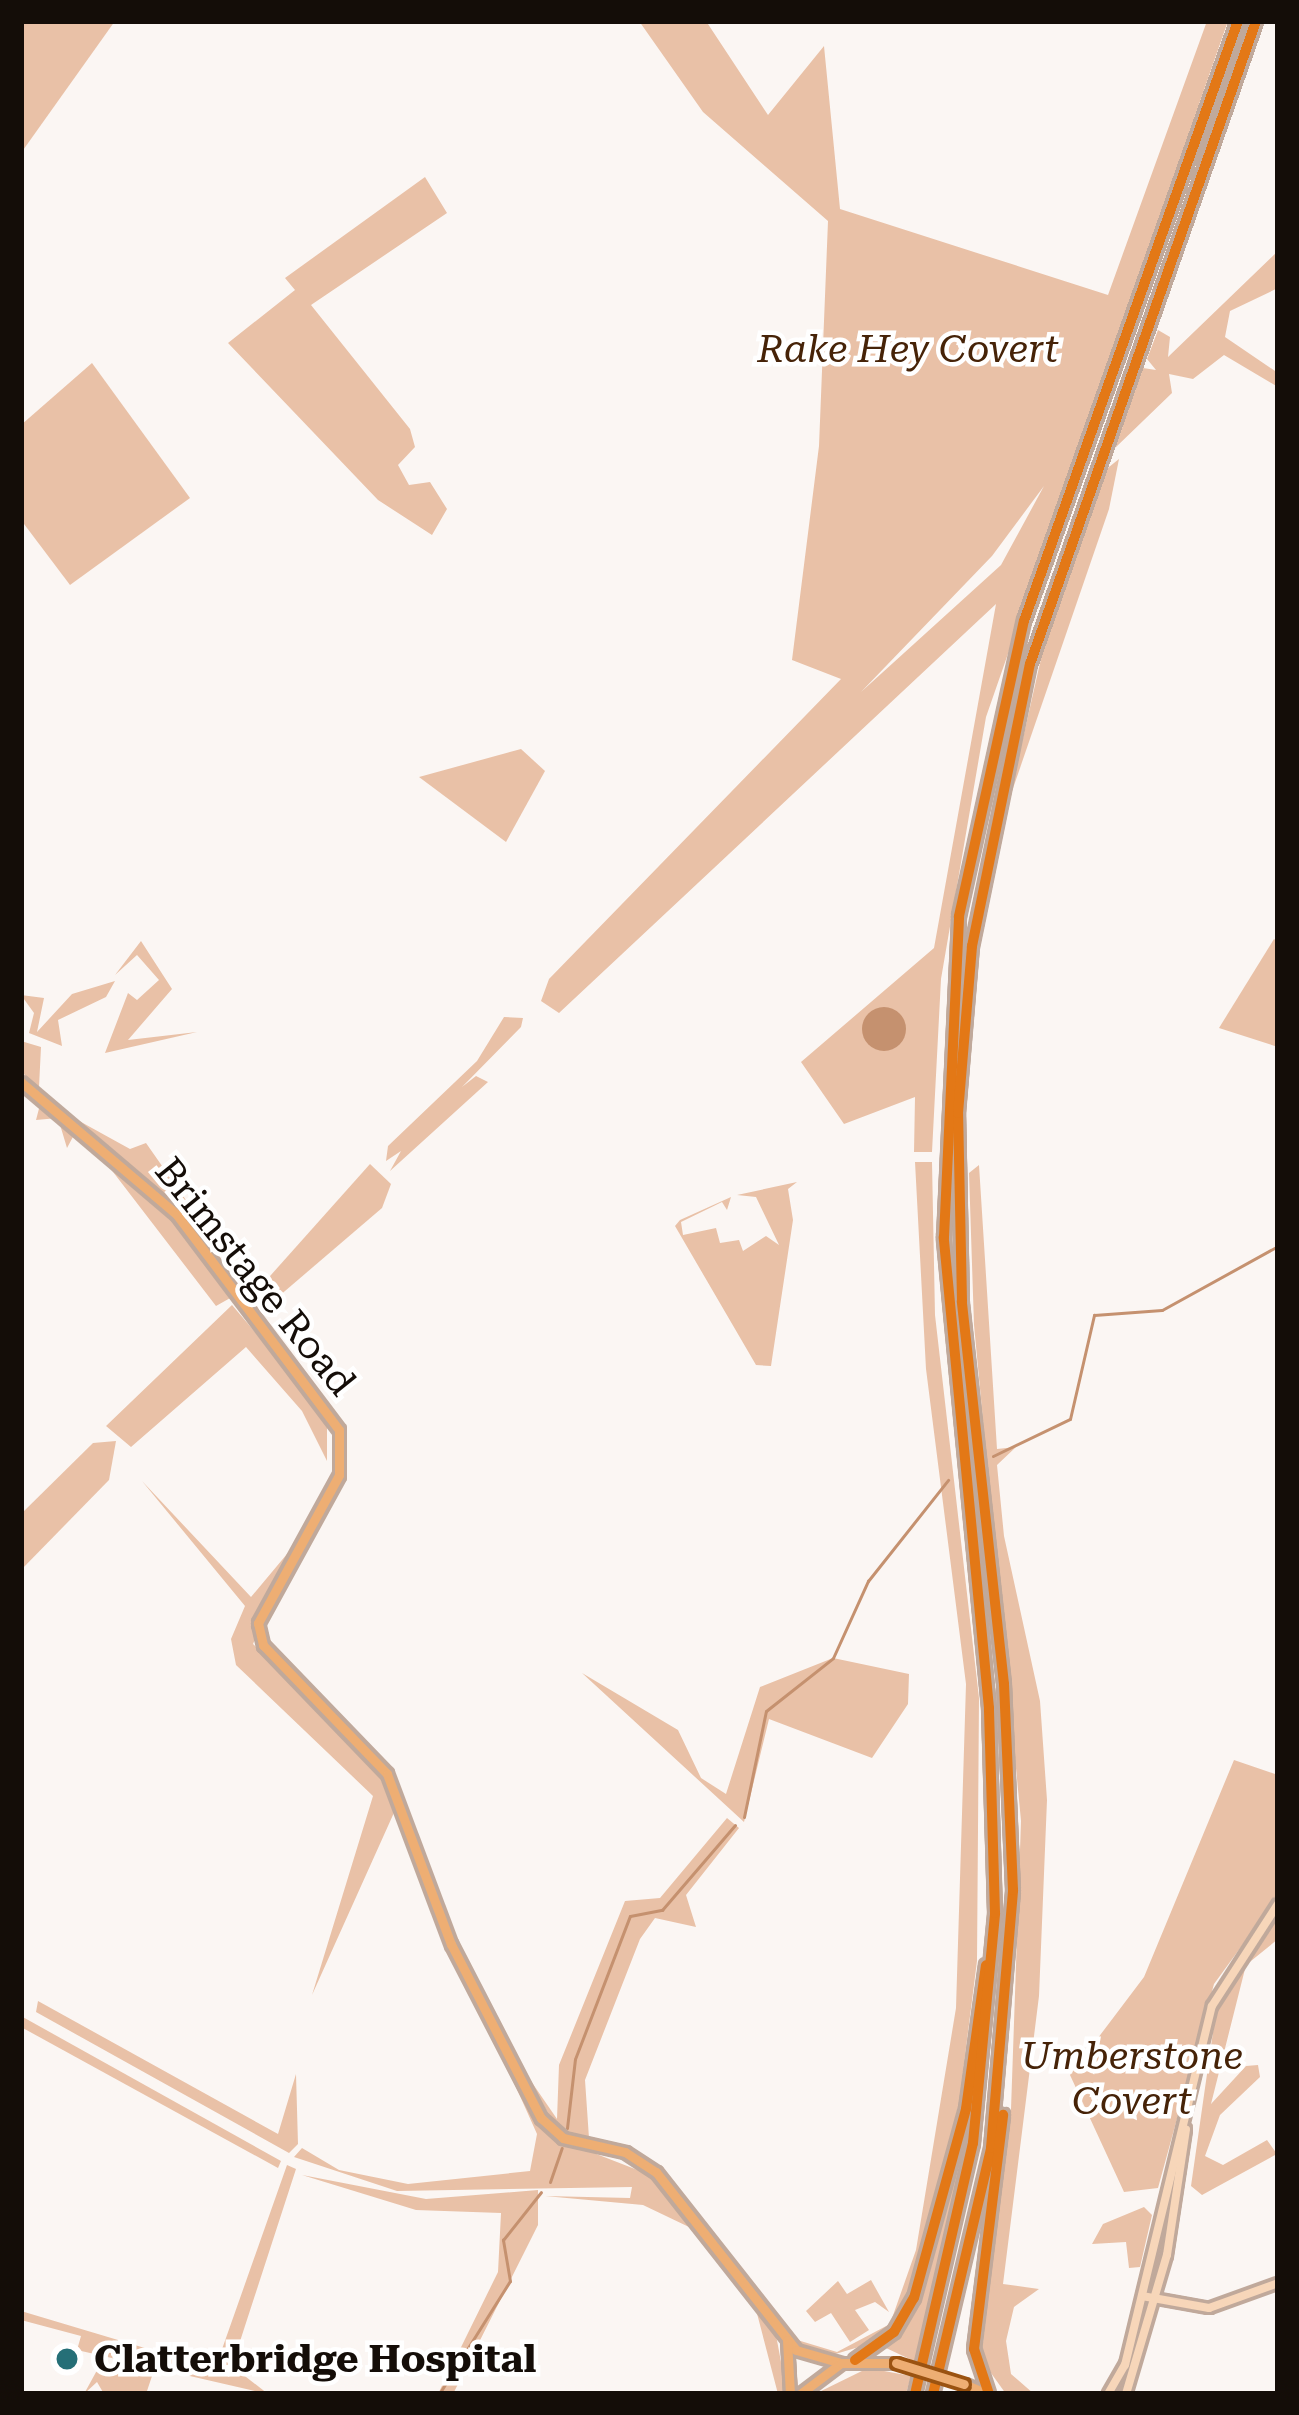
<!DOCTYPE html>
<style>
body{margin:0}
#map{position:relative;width:1299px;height:2415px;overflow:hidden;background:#fbf6f3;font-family:"Roboto Serif",serif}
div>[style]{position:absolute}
.green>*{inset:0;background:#e9c1a7}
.water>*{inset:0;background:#c5916f}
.round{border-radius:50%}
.stream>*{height:3px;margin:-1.5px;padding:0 1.5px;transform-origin:1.5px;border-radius:1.5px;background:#c5916f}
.roads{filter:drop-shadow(3px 0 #c0a99b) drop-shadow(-3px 0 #c0a99b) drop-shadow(0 3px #c0a99b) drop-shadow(0 -3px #c0a99b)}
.secondary>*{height:8px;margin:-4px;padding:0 4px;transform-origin:4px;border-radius:4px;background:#f7d6b9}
.primary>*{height:9px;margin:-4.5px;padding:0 4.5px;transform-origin:4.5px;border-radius:4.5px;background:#eeae73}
.highway>*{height:10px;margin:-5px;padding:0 5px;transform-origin:5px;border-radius:5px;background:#e37816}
.bridges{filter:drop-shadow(3px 0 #9b5311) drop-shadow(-3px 0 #9b5311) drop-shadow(0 3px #9b5311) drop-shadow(0 -3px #9b5311)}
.primary-bridge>*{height:9px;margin:-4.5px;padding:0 4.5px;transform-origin:4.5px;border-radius:4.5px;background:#eeae73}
.dots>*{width:33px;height:33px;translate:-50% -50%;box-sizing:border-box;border:6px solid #fff;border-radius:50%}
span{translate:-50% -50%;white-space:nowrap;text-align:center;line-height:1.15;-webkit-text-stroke:9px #fff;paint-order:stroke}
.park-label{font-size:39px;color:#462308;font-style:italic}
.street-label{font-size:39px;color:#140d08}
.poi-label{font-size:39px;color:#140d08;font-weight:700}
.left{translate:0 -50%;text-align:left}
.frame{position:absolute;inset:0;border:24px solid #140d08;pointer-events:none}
</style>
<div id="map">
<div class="green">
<i style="clip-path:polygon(21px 21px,115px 21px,21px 153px)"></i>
<i style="clip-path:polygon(evenodd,639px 21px,706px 21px,768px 115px,824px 46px,840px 209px,1108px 295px,1207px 21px,1228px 21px,986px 717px,941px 979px,932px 1152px,914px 1152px,915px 1097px,844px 1124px,801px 1062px,934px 948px,996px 604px,559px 1013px,541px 1001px,549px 979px,841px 679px,792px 660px,819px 446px,828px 221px,703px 112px,639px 21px,1044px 486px,1001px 565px,861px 692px,992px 556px,1044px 486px)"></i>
<i style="clip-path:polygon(425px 177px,447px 213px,311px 305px,410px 429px,415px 447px,398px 465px,409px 485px,430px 482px,447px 509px,432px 535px,378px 500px,228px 343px,295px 290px,285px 278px)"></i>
<i style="clip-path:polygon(1278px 251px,1278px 288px,1230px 311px,1225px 337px,1278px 373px,1278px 387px,1224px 355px,1193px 379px,1169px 374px,1172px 393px,1115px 448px,1143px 368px,1156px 370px,1147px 359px,1158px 330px,1170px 337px,1168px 357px)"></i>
<i style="clip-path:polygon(92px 363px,190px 498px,70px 585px,21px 520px,21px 425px)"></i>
<i style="clip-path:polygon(1119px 459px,1109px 509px,1009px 800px,1045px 641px,1104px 471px)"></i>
<i style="clip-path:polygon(521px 749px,545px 771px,506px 842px,419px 777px)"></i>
<i style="clip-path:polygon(1274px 939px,1278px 942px,1278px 1047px,1219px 1028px)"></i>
<i style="clip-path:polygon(141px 941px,172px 989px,128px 1040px,197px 1032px,105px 1053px,128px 993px,137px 1000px,159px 980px,137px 955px,115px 975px)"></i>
<i style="clip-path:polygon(115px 981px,106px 997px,58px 1020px,62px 1046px,29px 1033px,34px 1013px,21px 995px,44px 998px,37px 1032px,72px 994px)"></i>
<i style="clip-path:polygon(504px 1017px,523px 1018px,521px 1027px,462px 1087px,476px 1076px,488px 1082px,390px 1171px,401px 1151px,386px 1161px,388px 1146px,477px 1061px)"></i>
<i style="clip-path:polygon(21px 1041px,41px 1047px,39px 1087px,72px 1117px,130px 1149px,146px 1143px,216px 1243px,232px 1297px,216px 1306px,110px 1168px,123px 1161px,75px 1133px,67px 1148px,58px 1118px,36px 1120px,42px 1097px,21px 1070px)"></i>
<i style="clip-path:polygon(915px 1162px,932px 1162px,935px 1315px,979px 1698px,977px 1961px,959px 2103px,912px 2297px,899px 2322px,869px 2344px,832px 2355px,817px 2355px,794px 2339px,837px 2352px,890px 2324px,916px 2250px,956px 2008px,966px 1684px,926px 1369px)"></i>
<i style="clip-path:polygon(370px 1164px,391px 1184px,382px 1208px,278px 1297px,254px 1294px)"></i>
<i style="clip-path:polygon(979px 1165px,997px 1449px,1016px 1447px,997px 1465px,1004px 1536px,1040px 1701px,1047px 1800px,1039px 1996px,1003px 2284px,1039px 2289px,1014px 2307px,1006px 2341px,1011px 2374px,1034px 2394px,1006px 2394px,981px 2359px,1011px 2109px,1021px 1821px,974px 1325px,969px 1173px)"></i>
<i style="clip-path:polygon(797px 1182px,788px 1189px,793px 1220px,771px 1366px,756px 1365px,675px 1226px,680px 1220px,731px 1197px,727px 1210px,722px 1202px,681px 1222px,683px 1235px,716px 1228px,720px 1243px,739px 1240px,743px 1251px,766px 1236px,779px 1245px,756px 1197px,737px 1195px)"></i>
<i style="clip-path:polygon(232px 1305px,327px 1417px,327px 1461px,302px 1411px,246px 1347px,131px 1447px,106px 1426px)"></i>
<i style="clip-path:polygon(116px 1441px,109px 1480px,21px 1570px,21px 1514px,93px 1443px)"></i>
<i style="clip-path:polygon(142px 1481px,251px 1597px,297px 1542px,253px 1644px,360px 1746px,397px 1806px,312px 1995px,373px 1796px,236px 1665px,231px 1639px,245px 1606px)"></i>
<i style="clip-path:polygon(833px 1658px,909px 1674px,908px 1704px,872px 1758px,769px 1719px,744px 1822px,582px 1673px,678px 1730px,701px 1778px,726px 1794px,760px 1687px)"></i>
<i style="clip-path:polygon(1234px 1760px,1278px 1775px,1278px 1896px,1214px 1984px,1158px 2188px,1124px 2192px,1070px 2075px,1144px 1977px)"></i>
<i style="clip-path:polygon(727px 1818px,739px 1828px,686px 1895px,696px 1927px,655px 1918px,640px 1939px,585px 2080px,589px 2138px,557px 2129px,524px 2071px,557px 2119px,559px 2065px,625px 1901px,660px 1898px)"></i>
<i style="clip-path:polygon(1278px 1911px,1278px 1939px,1246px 1965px,1211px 2104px,1246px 2066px,1258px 2065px,1260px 2077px,1220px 2115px,1205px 2156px,1223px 2165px,1267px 2140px,1277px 2154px,1202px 2195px,1191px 2186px,1214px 2025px,1223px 1992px)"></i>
<i style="clip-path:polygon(38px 2001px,278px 2134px,296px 2074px,298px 2144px,289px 2153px,36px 2012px)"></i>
<i style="clip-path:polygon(21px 2016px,281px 2161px,278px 2168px,21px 2027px)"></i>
<i style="clip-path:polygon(485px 2018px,550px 2136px,653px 2176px,773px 2319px,787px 2394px,778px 2394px,754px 2302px,689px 2227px,643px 2205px,545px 2196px,630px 2198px,632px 2187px,397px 2191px,294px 2157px,302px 2148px,339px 2170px,408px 2184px,530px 2171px,537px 2134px)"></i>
<i style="clip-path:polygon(960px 2163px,937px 2273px,916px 2362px,886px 2348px,919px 2301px)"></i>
<i style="clip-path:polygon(287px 2165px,296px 2169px,232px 2366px,268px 2394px,77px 2350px,81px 2336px,21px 2320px,21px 2311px,215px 2369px)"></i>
<i style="clip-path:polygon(302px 2175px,426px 2199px,538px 2190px,538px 2225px,453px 2394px,438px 2394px,498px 2272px,501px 2213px,416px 2210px)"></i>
<i style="clip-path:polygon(1144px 2207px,1152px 2215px,1140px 2267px,1129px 2268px,1126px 2242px,1092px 2244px,1103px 2224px)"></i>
<i style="clip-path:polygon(871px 2280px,889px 2312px,875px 2302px,855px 2310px,869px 2330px,850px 2342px,831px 2313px,815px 2322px,806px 2311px,838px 2281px,847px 2294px)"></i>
<i style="clip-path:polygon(101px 2363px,152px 2376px,146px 2394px,104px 2394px,97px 2382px,84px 2394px)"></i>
<i style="clip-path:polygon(868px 2368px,911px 2376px,906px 2394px,815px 2394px)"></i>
</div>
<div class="water">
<i class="round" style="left:862px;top:1007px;width:44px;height:44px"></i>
</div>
<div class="stream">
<i style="left:993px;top:1456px;width:85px;rotate:-25.7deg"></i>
<i style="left:1070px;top:1419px;width:107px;rotate:-77deg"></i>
<i style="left:1094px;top:1315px;width:68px;rotate:-4.2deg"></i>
<i style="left:1162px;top:1310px;width:132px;rotate:-28.9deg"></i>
<i style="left:744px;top:1817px;width:108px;rotate:-78.3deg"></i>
<i style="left:766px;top:1711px;width:85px;rotate:-38.3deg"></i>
<i style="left:833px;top:1658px;width:85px;rotate:-65.6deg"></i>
<i style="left:868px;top:1581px;width:129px;rotate:-51.6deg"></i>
<i style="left:567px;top:2128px;width:69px;rotate:-83.4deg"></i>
<i style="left:575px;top:2059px;width:153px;rotate:-69deg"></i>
<i style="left:630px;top:1916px;width:33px;rotate:-11deg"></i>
<i style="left:662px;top:1910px;width:112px;rotate:-49.3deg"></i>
<i style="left:550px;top:2182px;width:36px;rotate:-71deg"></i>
<i style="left:439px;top:2394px;width:133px;rotate:-57.9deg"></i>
<i style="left:510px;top:2281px;width:42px;rotate:-99.7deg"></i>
<i style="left:503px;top:2240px;width:61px;rotate:-51.6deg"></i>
</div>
<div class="roads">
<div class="secondary">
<i style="left:1142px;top:2296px;width:68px;rotate:10.2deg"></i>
<i style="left:1209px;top:2308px;width:73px;rotate:-19.9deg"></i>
<i style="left:1108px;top:2394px;width:34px;rotate:-60deg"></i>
<i style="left:1125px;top:2365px;width:369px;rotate:-76.4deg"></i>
<i style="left:1212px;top:2006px;width:121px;rotate:-57.1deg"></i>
<i style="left:1126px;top:2394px;width:145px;rotate:-73.6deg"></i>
<i style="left:1167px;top:2255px;width:127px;rotate:-81.4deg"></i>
</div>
<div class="primary">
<i style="left:21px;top:1082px;width:205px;rotate:40.4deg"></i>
<i style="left:177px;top:1215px;width:269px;rotate:53deg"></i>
<i style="left:339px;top:1430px;width:45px;rotate:90deg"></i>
<i style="left:339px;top:1475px;width:169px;rotate:118.7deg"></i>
<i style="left:258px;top:1623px;width:23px;rotate:77deg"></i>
<i style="left:263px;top:1645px;width:179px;rotate:46.1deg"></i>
<i style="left:387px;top:1774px;width:182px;rotate:69.4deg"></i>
<i style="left:451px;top:1944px;width:196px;rotate:62.7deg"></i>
<i style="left:541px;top:2118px;width:30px;rotate:42deg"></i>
<i style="left:563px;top:2138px;width:64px;rotate:12.7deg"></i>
<i style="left:625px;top:2152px;width:37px;rotate:33deg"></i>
<i style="left:656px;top:2172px;width:226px;rotate:51.8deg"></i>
<i style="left:796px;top:2350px;width:47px;rotate:16.1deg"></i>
<i style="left:787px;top:2340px;width:54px;rotate:86.8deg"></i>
<i style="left:964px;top:2384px;width:25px;rotate:23deg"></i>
<i style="left:800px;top:2394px;width:51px;rotate:-37.1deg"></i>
<i style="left:841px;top:2363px;width:55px"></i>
</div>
<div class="highway">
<i style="left:855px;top:2360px;width:48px;rotate:-35.7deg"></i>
<i style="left:894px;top:2332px;width:39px;rotate:-60deg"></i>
<i style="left:914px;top:2298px;width:196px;rotate:-74.6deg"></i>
<i style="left:966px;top:2109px;width:145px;rotate:-82.1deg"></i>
<i style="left:915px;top:2394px;width:258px;rotate:-77deg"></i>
<i style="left:973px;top:2143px;width:231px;rotate:-84.5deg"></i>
<i style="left:995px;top:1913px;width:205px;rotate:-91.7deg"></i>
<i style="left:989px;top:1708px;width:473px;rotate:-95.5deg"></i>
<i style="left:944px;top:1237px;width:321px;rotate:-87.3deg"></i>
<i style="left:959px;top:916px;width:302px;rotate:-77.6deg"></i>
<i style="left:1024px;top:621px;width:637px;rotate:-70.37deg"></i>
<i style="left:933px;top:2394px;width:253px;rotate:-76.7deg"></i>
<i style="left:991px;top:2148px;width:259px;rotate:-85.1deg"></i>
<i style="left:1013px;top:1890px;width:206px;rotate:-92.5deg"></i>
<i style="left:1004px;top:1684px;width:385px;rotate:-96.3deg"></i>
<i style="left:962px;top:1301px;width:188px;rotate:-91.2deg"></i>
<i style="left:958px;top:1113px;width:168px;rotate:-85.2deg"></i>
<i style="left:972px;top:946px;width:288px;rotate:-78.4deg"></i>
<i style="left:1030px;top:664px;width:682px;rotate:-70.63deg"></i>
<i style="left:989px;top:2394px;width:47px;rotate:-108.4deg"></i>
<i style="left:974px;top:2349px;width:236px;rotate:-82.9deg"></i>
</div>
</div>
<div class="bridges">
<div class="primary-bridge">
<i style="left:896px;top:2363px;width:71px;rotate:17.2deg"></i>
</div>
</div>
<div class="dots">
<i style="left:67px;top:2359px;background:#256f77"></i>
</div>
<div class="park-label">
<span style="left:908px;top:349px">Rake Hey Covert</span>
<span style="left:1132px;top:2079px">Umberstone<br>Covert</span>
</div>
<div class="street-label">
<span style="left:255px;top:1277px;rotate:51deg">Brimstage Road</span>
</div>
<div class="poi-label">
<span class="left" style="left:94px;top:2359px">Clatterbridge Hospital</span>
</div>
<div class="frame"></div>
</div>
